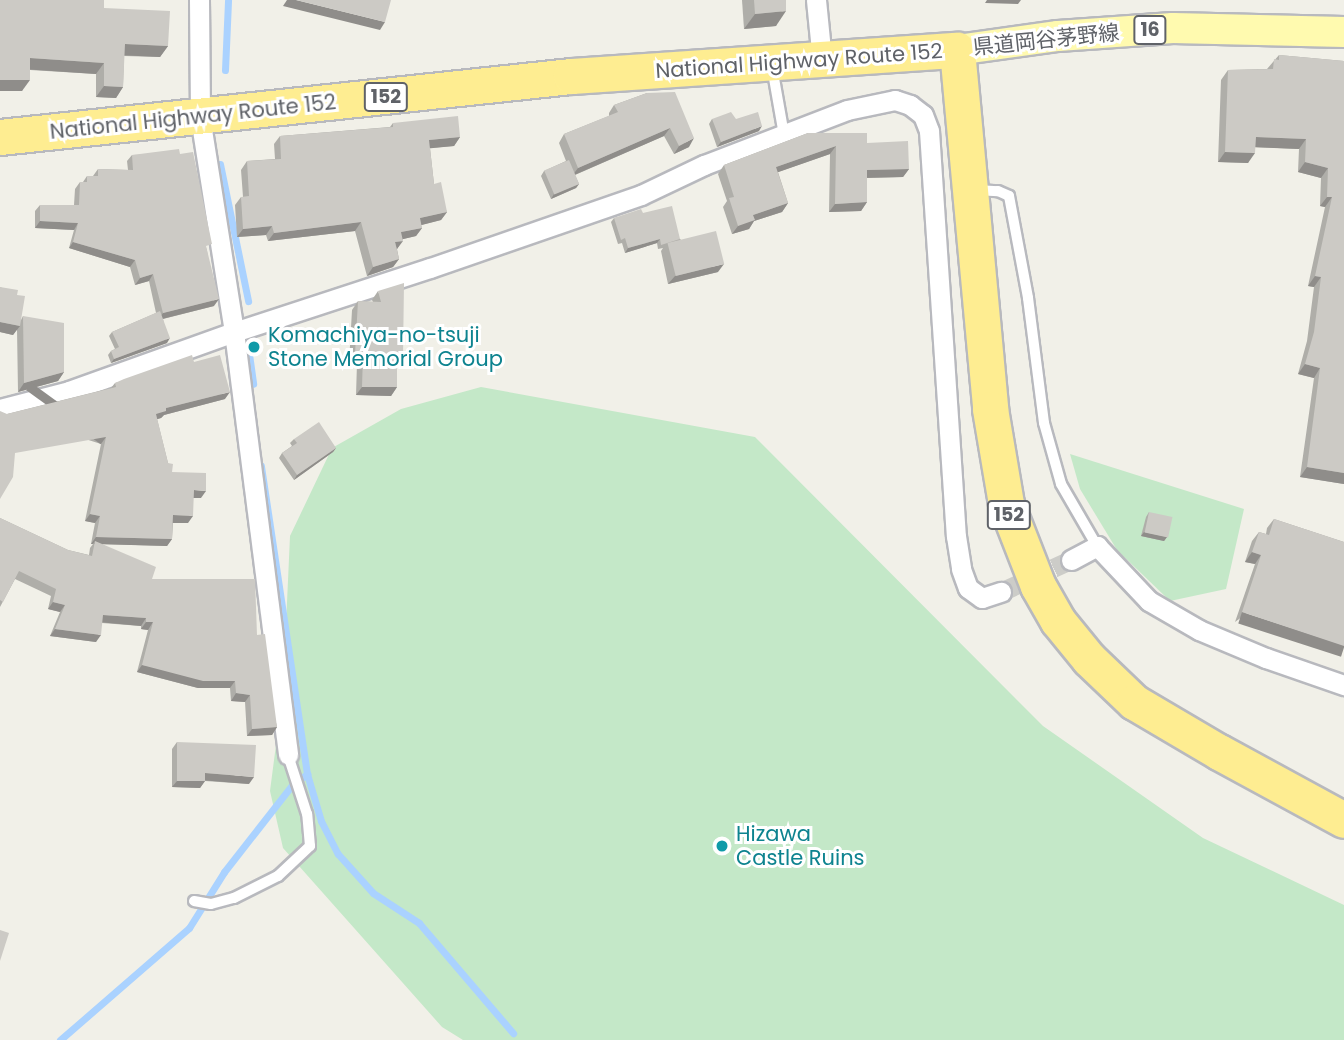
<!DOCTYPE html>
<meta charset="utf-8">
<style>
body{margin:0}
#map{position:relative;width:1344px;height:1040px;overflow:hidden;background:#f1f0e8;font-family:Poppins,"Noto Sans JP",sans-serif}
div>[style]{position:absolute}
.green>*{inset:0;background:#c4e8c8}
.stream>*{height:7px;margin:-3.5px;padding:0 3.5px;transform-origin:3.5px;border-radius:3.5px;background:#aad2ff}
.street-tunnel>*{height:19px;margin-top:-9.5px;transform-origin:0;background:repeating-linear-gradient(90deg,#ccccc8 0 19px,transparent 0 29px)}
.roads{filter:drop-shadow(2px 0 #b8b9be) drop-shadow(-2px 0 #b8b9be) drop-shadow(0 2px #b8b9be) drop-shadow(0 -2px #b8b9be)}
.lane>*{height:10px;margin:-5px;padding:0 5px;transform-origin:5px;border-radius:5px;background:#fff}
.street>*{height:19px;margin:-9.5px;padding:0 9.5px;transform-origin:9.5px;border-radius:9.5px;background:#fff}
.primary>*{height:30px;margin:-15px;padding:0 15px;transform-origin:15px;border-radius:15px;background:#fffaaf}
.highway>*{height:35px;margin:-17.5px;padding:0 17.5px;transform-origin:17.5px;border-radius:17.5px;background:#feed91}
.wall>*{inset:0;background:#afaea9}
.shaded-wall>*{inset:0;background:#8f8d8a;transform-origin:0 0}
.building>*{inset:0;background:#cccac5;transform-origin:0 0}
.dots>*{width:19px;height:19px;translate:-50% -50%;box-sizing:border-box;border:4px solid #fff;border-radius:50%}
span{translate:-50% -50%;white-space:nowrap;text-align:center;line-height:1.15;-webkit-text-stroke:6px #fff;paint-order:stroke}
.shield-label span{padding:2px 5px;background:#fff;border:2px solid;border-radius:5px;-webkit-text-stroke-width:0}
.shield-label{font-size:19px;color:#5f6268;font-weight:700}
.street-label{font-size:21px;color:#5f6268}
.culture-label{font-size:21px;color:#0d838f}
.left{translate:0 -50%;text-align:left}
</style>
<div id="map">
<div class="green">
<i style="clip-path:polygon(481px 387px,755px 437px,1043px 726px,1203px 838px,1344px 905px,1344px 1040px,463px 1040px,442px 1027px,283px 848px,270px 791px,283px 691px,290px 536px,332px 448px,401px 409px)"></i>
<i style="clip-path:polygon(1070px 454px,1244px 509px,1226px 589px,1170px 601px,1117px 550px,1080px 489px)"></i>
</div>
<div class="stream">
<i style="left:225px;top:70px;width:70px;rotate:-87.5deg"></i>
<i style="left:220px;top:164px;width:140px;rotate:78.4deg"></i>
<i style="left:249px;top:354px;width:30px;rotate:82deg"></i>
<i style="left:307px;top:774px;width:49px;rotate:73.4deg"></i>
<i style="left:321px;top:821px;width:37px;rotate:63deg"></i>
<i style="left:338px;top:854px;width:52px;rotate:48.1deg"></i>
<i style="left:373px;top:893px;width:55px;rotate:33.1deg"></i>
<i style="left:419px;top:923px;width:145px;rotate:49.5deg"></i>
<i style="left:60px;top:1040px;width:171px;rotate:-41deg"></i>
<i style="left:189px;top:928px;width:66px;rotate:-58deg"></i>
<i style="left:224px;top:872px;width:110px;rotate:-52deg"></i>
<i style="left:292px;top:785px;width:19px;rotate:-36deg"></i>
<i style="left:307px;top:774px;width:312px;rotate:-98.5deg"></i>
</div>
<div class="street-tunnel">
<i style="left:1001px;top:592px;width:77px;rotate:-24.6deg"></i>
</div>
<div class="roads">
<div class="lane">
<i style="left:772px;top:67px;width:69px;rotate:80deg"></i>
<i style="left:976px;top:190px;width:22px;rotate:3deg"></i>
<i style="left:998px;top:191px;width:12px;rotate:24deg"></i>
<i style="left:1009px;top:196px;width:104px;rotate:79.4deg"></i>
<i style="left:1028px;top:298px;width:126px;rotate:82.7deg"></i>
<i style="left:1044px;top:423px;width:63px;rotate:74.4deg"></i>
<i style="left:1061px;top:484px;width:72px;rotate:59.9deg"></i>
<i style="left:194px;top:901px;width:17px;rotate:10deg"></i>
<i style="left:211px;top:904px;width:24px;rotate:-15deg"></i>
<i style="left:234px;top:898px;width:49px;rotate:-26.6deg"></i>
<i style="left:278px;top:876px;width:44px;rotate:-43.2deg"></i>
<i style="left:310px;top:846px;width:32px;rotate:-95deg"></i>
<i style="left:307px;top:814px;width:62px;rotate:-107.9deg"></i>
</div>
<div class="street">
<i style="left:199px;top:0;width:117px;rotate:89.5deg"></i>
<i style="left:200px;top:117px;width:218px;rotate:81deg"></i>
<i style="left:234px;top:332px;width:426px;rotate:82.7deg"></i>
<i style="left:816px;top:0;width:60px;rotate:84.3deg"></i>
<i style="left:0;top:409px;width:71px;rotate:-14.6deg"></i>
<i style="left:69px;top:391px;width:175px;rotate:-19.7deg"></i>
<i style="left:234px;top:332px;width:206px;rotate:-18.1deg"></i>
<i style="left:430px;top:268px;width:223px;rotate:-19.1deg"></i>
<i style="left:641px;top:195px;width:70px;rotate:-25.5deg"></i>
<i style="left:704px;top:165px;width:153px;rotate:-21deg"></i>
<i style="left:847px;top:110px;width:49px;rotate:-11.8deg"></i>
<i style="left:895px;top:100px;width:16px;rotate:18deg"></i>
<i style="left:910px;top:105px;width:16px;rotate:38deg"></i>
<i style="left:923px;top:115px;width:17px;rotate:69deg"></i>
<i style="left:929px;top:131px;width:406px;rotate:86.2deg"></i>
<i style="left:956px;top:536px;width:33px;rotate:81deg"></i>
<i style="left:961px;top:569px;width:20px;rotate:70deg"></i>
<i style="left:968px;top:588px;width:17px;rotate:36deg"></i>
<i style="left:982px;top:598px;width:20px;rotate:-18deg"></i>
<i style="left:1071px;top:560px;width:30px;rotate:-28deg"></i>
<i style="left:1097px;top:546px;width:76px;rotate:46.6deg"></i>
<i style="left:1149px;top:601px;width:58px;rotate:30.1deg"></i>
<i style="left:1199px;top:630px;width:73px;rotate:22.7deg"></i>
<i style="left:1266px;top:658px;width:83px;rotate:19.1deg"></i>
</div>
<div class="primary">
<i style="left:957px;top:50px;width:102px;rotate:-7.9deg"></i>
<i style="left:1058px;top:36px;width:115px;rotate:-4deg"></i>
<i style="left:1173px;top:28px;width:171px;rotate:1.3deg"></i>
</div>
<div class="highway">
<i style="left:0;top:137px;width:574px;rotate:-6.1deg"></i>
<i style="left:571px;top:76px;width:387px;rotate:-3.9deg"></i>
<i style="left:957px;top:50px;width:361px;rotate:84.7deg"></i>
<i style="left:990px;top:409px;width:96px;rotate:80.4deg"></i>
<i style="left:1006px;top:504px;width:88px;rotate:68.7deg"></i>
<i style="left:1038px;top:586px;width:40px;rotate:60.3deg"></i>
<i style="left:1058px;top:621px;width:49px;rotate:50.8deg"></i>
<i style="left:1089px;top:659px;width:62px;rotate:43.7deg"></i>
<i style="left:1134px;top:702px;width:99px;rotate:30.5deg"></i>
<i style="left:1219px;top:752px;width:142px;rotate:28.5deg"></i>
</div>
</div>
<div class="wall">
<i style="clip-path:polygon(0 0,104px 8px,168px 46px,160px 57px,124px 56px,123px 87px,116px 98px,96px 97px,96px 74px,30px 70px,22px 91px,0 91px)"></i>
<i style="clip-path:polygon(742px 0,786px 0,776px 26px,744px 29px)"></i>
<i style="clip-path:polygon(1279px 55px,1344px 61px,1344px 484px,1300px 477px,1314px 378px,1298px 374px,1307px 341px,1314px 287px,1308px 286px,1325px 207px,1320px 206px,1321px 178px,1298px 172px,1299px 149px,1255px 147px,1248px 163px,1218px 162px,1221px 80px,1228px 70px,1267px 69px)"></i>
<i style="clip-path:polygon(647px 93px,689px 147px,674px 154px,664px 136px,575px 175px,579px 184px,576px 188px,551px 199px,541px 176px,544px 171px,566px 161px,559px 143px,564px 134px,609px 116px,609px 113px,614px 105px)"></i>
<i style="clip-path:polygon(712px 119px,736px 119px,759px 131px,717px 147px,709px 124px)"></i>
<i style="clip-path:polygon(393px 123px,460px 137px,454px 146px,430px 148px,434px 184px,447px 212px,441px 220px,421px 225px,422px 228px,416px 236px,403px 239px,397px 249px,399px 259px,393px 267px,367px 276px,355px 231px,268px 241px,266px 235px,237px 237px,235px 205px,241px 197px,243px 197px,241px 170px,247px 161px,275px 159px,274px 144px,280px 136px,390px 127px)"></i>
<i style="clip-path:polygon(808px 133px,867px 143px,909px 169px,903px 177px,867px 178px,867px 202px,861px 211px,829px 212px,830px 154px,778px 172px,788px 203px,782px 212px,754px 221px,749px 229px,732px 234px,723px 207px,727px 201px,718px 174px,724px 165px)"></i>
<i style="clip-path:polygon(180px 154px,207px 251px,214px 306px,163px 319px,167px 343px,111px 363px,108px 355px,111px 351px,115px 349px,109px 336px,112px 332px,156px 313px,149px 281px,135px 285px,130px 267px,69px 248px,74px 230px,35px 228px,35px 211px,40px 205px,74px 205px,75px 189px,80px 182px,83px 182px,87px 176px,93px 176px,98px 169px,128px 170px,127px 161px,132px 155px)"></i>
<i style="clip-path:polygon(643px 213px,680px 239px,718px 272px,668px 284px,661px 251px,663px 248px,658px 249px,657px 243px,625px 253px,622px 243px,618px 244px,611px 222px,614px 218px)"></i>
<i style="clip-path:polygon(0 287px,17px 295px,21px 320px,23px 316px,64px 372px,58px 381px,18px 392px,17px 329px,13px 335px,0 332px)"></i>
<i style="clip-path:polygon(378px 291px,403px 355px,397px 363px,397px 387px,391px 396px,356px 395px,357px 363px,349px 363px,352px 310px,358px 301px,373px 302px,372px 300px)"></i>
<i style="clip-path:polygon(194px 362px,225px 399px,164px 415px,161px 418px,157px 419px,168px 463px,172px 472px,201px 498px,193px 498px,188px 523px,173px 523px,172px 539px,167px 546px,102px 544px,152px 579px,257px 635px,277px 727px,272px 735px,247px 736px,245px 702px,231px 701px,230px 688px,198px 688px,137px 672px,148px 630px,141px 629px,141px 626px,102px 623px,96px 642px,50px 636px,60px 612px,48px 609px,51px 596px,15px 579px,0 607px,0 518px,68px 550px,89px 555px,90px 548px,93px 544px,91px 544px,95px 523px,85px 521px,101px 444px,7px 414px,111px 388px,115px 383px)"></i>
<i style="clip-path:polygon(294px 439px,336px 448px,333px 452px,294px 480px,279px 458px,282px 453px,292px 446px,290px 443px)"></i>
<i style="clip-path:polygon(1149px 512px,1167px 537px,1164px 541px,1141px 536px,1146px 517px)"></i>
<i style="clip-path:polygon(1274px 519px,1344px 542px,1235px 622px,1255px 564px,1245px 562px,1252px 541px,1259px 532px,1266px 534px,1267px 528px)"></i>
<i style="clip-path:polygon(177px 742px,249px 784px,205px 781px,200px 788px,172px 787px,172px 749px)"></i>
</div>
<div class="shaded-wall">
<i style="clip-path:polygon(287px 0,296px 0,385px 22px,380px 30px,283px 6px)"></i>
<i style="clip-path:polygon(987px 0,1021px 0,1018px 4px,985px 3px)"></i>
<i style="clip-path:polygon(786px 11px,776px 26px,744px 29px,755px 14px)"></i>
<i style="clip-path:polygon(125px 44px,168px 46px,160px 57px,117px 55px)"></i>
<i style="clip-path:polygon(30px 58px,104px 63px,96px 74px,22px 69px)"></i>
<i style="clip-path:polygon(0 80px,30px 80px,22px 91px,0 91px)"></i>
<i style="clip-path:polygon(104px 86px,123px 87px,116px 98px,96px 97px)"></i>
<i style="clip-path:polygon(762px 126px,759px 131px,717px 147px,721px 142px)"></i>
<i style="clip-path:polygon(670px 128px,664px 136px,572px 176px,578px 168px)"></i>
<i style="clip-path:polygon(460px 137px,454px 146px,423px 149px,429px 140px)"></i>
<i style="clip-path:polygon(1256px 137px,1306px 139px,1299px 149px,1249px 147px)"></i>
<i style="clip-path:polygon(694px 138px,689px 147px,674px 154px,679px 146px)"></i>
<i style="clip-path:polygon(836px 146px,830px 154px,770px 175px,776px 167px)"></i>
<i style="clip-path:polygon(1225px 152px,1255px 153px,1248px 163px,1218px 162px)"></i>
<i style="clip-path:polygon(1305px 162px,1328px 168px,1321px 178px,1298px 172px)"></i>
<i style="clip-path:polygon(909px 169px,903px 177px,861px 178px,867px 170px)"></i>
<i style="clip-path:polygon(579px 184px,576px 188px,551px 199px,554px 194px)"></i>
<i style="clip-path:polygon(1327px 197px,1332px 197px,1325px 207px,1320px 206px)"></i>
<i style="clip-path:polygon(867px 202px,861px 211px,829px 212px,835px 204px)"></i>
<i style="clip-path:polygon(788px 203px,782px 212px,754px 221px,749px 229px,732px 234px,738px 226px,753px 215px)"></i>
<i style="clip-path:polygon(447px 212px,441px 220px,414px 227px,420px 218px)"></i>
<i style="clip-path:polygon(40px 221px,78px 223px,74px 230px,35px 228px)"></i>
<i style="clip-path:polygon(361px 222px,355px 231px,268px 241px,274px 233px)"></i>
<i style="clip-path:polygon(272px 226px,266px 235px,237px 237px,243px 229px)"></i>
<i style="clip-path:polygon(422px 228px,416px 236px,395px 241px,401px 232px)"></i>
<i style="clip-path:polygon(660px 239px,657px 243px,625px 253px,628px 248px)"></i>
<i style="clip-path:polygon(403px 241px,397px 249px,395px 242px)"></i>
<i style="clip-path:polygon(73px 242px,135px 260px,130px 267px,69px 248px)"></i>
<i style="clip-path:polygon(399px 259px,393px 267px,367px 276px,373px 267px)"></i>
<i style="clip-path:polygon(724px 264px,718px 272px,668px 284px,675px 276px)"></i>
<i style="clip-path:polygon(153px 274px,149px 281px,135px 285px,140px 278px)"></i>
<i style="clip-path:polygon(1315px 276px,1321px 277px,1314px 287px,1308px 286px)"></i>
<i style="clip-path:polygon(219px 299px,214px 306px,158px 320px,163px 313px)"></i>
<i style="clip-path:polygon(0 322px,20px 326px,13px 335px,0 332px)"></i>
<i style="clip-path:polygon(170px 338px,167px 343px,111px 363px,114px 359px)"></i>
<i style="clip-path:polygon(355px 354px,363px 354px,357px 363px,349px 363px)"></i>
<i style="clip-path:polygon(1305px 364px,1320px 368px,1314px 378px,1298px 374px)"></i>
<i style="clip-path:polygon(64px 372px,58px 381px,18px 392px,24px 383px)"></i>
<i style="clip-path:polygon(362px 387px,397px 387px,391px 396px,356px 395px)"></i>
<i style="clip-path:polygon(230px 392px,225px 399px,164px 415px,161px 418px,151px 421px,156px 414px,166px 408px)"></i>
<i style="left:106px;top:437px;width:9px;height:92px;rotate:126deg"></i>
<i style="clip-path:polygon(336px 448px,333px 452px,294px 480px,297px 475px)"></i>
<i style="clip-path:polygon(1307px 467px,1344px 473px,1344px 484px,1300px 477px)"></i>
<i style="clip-path:polygon(194px 490px,206px 491px,201px 498px,189px 498px)"></i>
<i style="clip-path:polygon(90px 514px,100px 516px,95px 523px,85px 521px)"></i>
<i style="clip-path:polygon(173px 515px,193px 516px,188px 523px,168px 523px)"></i>
<i style="clip-path:polygon(1144px 532px,1167px 537px,1164px 541px,1141px 536px)"></i>
<i style="clip-path:polygon(96px 537px,172px 539px,167px 546px,94px 544px,95px 541px,93px 544px,91px 544px)"></i>
<i style="clip-path:polygon(1252px 552px,1261px 555px,1255px 564px,1245px 562px)"></i>
<i style="clip-path:polygon(53px 602px,65px 605px,60px 612px,48px 609px)"></i>
<i style="left:1242px;top:612px;width:108px;height:12px;rotate:18deg"></i>
<i style="clip-path:polygon(103px 615px,146px 618px,141px 626px,98px 622px)"></i>
<i style="clip-path:polygon(146px 622px,153px 622px,148px 630px,141px 629px)"></i>
<i style="clip-path:polygon(55px 629px,101px 635px,96px 642px,50px 636px)"></i>
<i style="clip-path:polygon(142px 665px,235px 681px,230px 688px,198px 688px,137px 672px)"></i>
<i style="clip-path:polygon(236px 693px,250px 695px,245px 702px,231px 701px)"></i>
<i style="clip-path:polygon(277px 727px,272px 735px,247px 736px,252px 729px)"></i>
<i style="clip-path:polygon(205px 773px,254px 777px,249px 784px,200px 780px)"></i>
<i style="clip-path:polygon(177px 781px,205px 781px,200px 788px,172px 787px)"></i>
</div>
<div class="building">
<i style="clip-path:polygon(0 0,104px 0,104px 8px,170px 11px,168px 46px,125px 44px,123px 87px,104px 86px,104px 63px,30px 58px,30px 80px,0 80px)"></i>
<i style="clip-path:polygon(296px 0,391px 0,385px 22px)"></i>
<i style="clip-path:polygon(754px 0,786px 0,786px 11px,755px 14px)"></i>
<i style="clip-path:polygon(1279px 55px,1344px 61px,1344px 473px,1307px 467px,1320px 368px,1305px 364px,1314px 332px,1321px 277px,1315px 276px,1332px 197px,1327px 197px,1328px 168px,1305px 162px,1306px 139px,1256px 137px,1255px 153px,1225px 152px,1228px 70px,1273px 69px,1274px 59px,1279px 60px)"></i>
<i style="clip-path:polygon(675px 92px,694px 138px,679px 146px,670px 128px,578px 168px,564px 134px,618px 112px,614px 105px,647px 93px)"></i>
<i style="clip-path:polygon(731px 112px,736px 119px,758px 112px,762px 126px,721px 142px,712px 119px)"></i>
<i style="clip-path:polygon(458px 116px,460px 137px,429px 140px,434px 184px,441px 182px,447px 212px,420px 218px,422px 228px,401px 232px,403px 241px,395px 242px,399px 259px,373px 267px,361px 222px,274px 233px,272px 226px,243px 229px,241px 197px,249px 196px,247px 161px,281px 159px,280px 136px,393px 127px,393px 123px)"></i>
<i style="clip-path:polygon(808px 133px,867px 133px,867px 143px,908px 141px,909px 169px,867px 170px,867px 202px,835px 204px,836px 146px,776px 167px,788px 203px,753px 215px,755px 220px,738px 226px,729px 198px,734px 197px,724px 165px)"></i>
<i style="clip-path:polygon(179px 149px,180px 154px,193px 152px,212px 244px,206px 246px,219px 299px,163px 313px,153px 274px,140px 278px,135px 260px,73px 242px,78px 223px,40px 221px,40px 205px,79px 205px,80px 182px,87px 182px,87px 176px,98px 176px,98px 169px,133px 170px,132px 155px)"></i>
<i style="left:569px;top:160px;width:26px;height:27px;rotate:67deg"></i>
<i style="clip-path:polygon(672px 206px,680px 239px,661px 245px,660px 239px,628px 248px,625px 238px,621px 240px,614px 218px,641px 209px,643px 213px)"></i>
<i style="left:716px;top:231px;width:34px;height:50px;rotate:76deg"></i>
<i style="clip-path:polygon(404px 283px,403px 355px,397px 355px,397px 387px,362px 387px,363px 354px,355px 354px,358px 301px,381px 302px,378px 291px)"></i>
<i style="clip-path:polygon(0 287px,18px 290px,17px 295px,25px 296px,20px 326px,0 322px)"></i>
<i style="clip-path:polygon(160px 311px,170px 338px,114px 359px,111px 351px,119px 347px,112px 332px)"></i>
<i style="clip-path:polygon(23px 316px,64px 323px,64px 372px,24px 383px)"></i>
<i style="clip-path:polygon(192px 355px,194px 362px,220px 355px,230px 392px,166px 408px,166px 411px,156px 414px,168px 463px,173px 464px,172px 472px,206px 473px,206px 491px,194px 490px,193px 516px,173px 515px,172px 539px,96px 537px,100px 516px,90px 514px,106px 437px,15px 453px,13px 477px,0 499px,0 411px,7px 414px,116px 387px,115px 383px,124px 379px)"></i>
<i style="clip-path:polygon(319px 422px,336px 448px,297px 475px,282px 453px,297px 443px,294px 439px)"></i>
<i style="left:1149px;top:512px;width:24px;height:21px;rotate:12deg"></i>
<i style="clip-path:polygon(0 518px,68px 550px,92px 556px,95px 541px,156px 567px,152px 579px,255px 579px,257px 635px,265px 634px,277px 727px,252px 729px,250px 695px,236px 693px,235px 681px,203px 681px,142px 665px,153px 622px,146px 622px,146px 618px,103px 615px,101px 635px,55px 629px,65px 605px,53px 602px,56px 589px,19px 571px,3px 602px,0 600px)"></i>
<i style="clip-path:polygon(1274px 519px,1344px 542px,1344px 646px,1242px 612px,1261px 555px,1252px 552px,1259px 532px,1269px 535px)"></i>
<i style="clip-path:polygon(177px 742px,256px 745px,254px 777px,205px 773px,205px 781px,177px 781px)"></i>
<i style="clip-path:polygon(0 930px,9px 933px,0 961px)"></i>
</div>
<div class="dots">
<i style="left:254px;top:347px;background:#0f9aa8"></i>
<i style="left:722px;top:846px;background:#0f9aa8"></i>
</div>
<div class="shield-label">
<span style="left:1150px;top:30px">16</span>
<span style="left:386px;top:97px">152</span>
<span style="left:1009px;top:515px">152</span>
</div>
<div class="street-label">
<span style="left:1046px;top:40px;rotate:-6deg">県道岡谷茅野線</span>
<span style="left:799px;top:61px;rotate:-4deg">National Highway Route 152</span>
<span style="left:193px;top:117px;rotate:-6deg">National Highway Route 152</span>
</div>
<div class="culture-label">
<span class="left" style="left:268px;top:347px">Komachiya-no-tsuji<br>Stone Memorial Group</span>
<span class="left" style="left:736px;top:846px">Hizawa<br>Castle Ruins</span>
</div>
</div>
